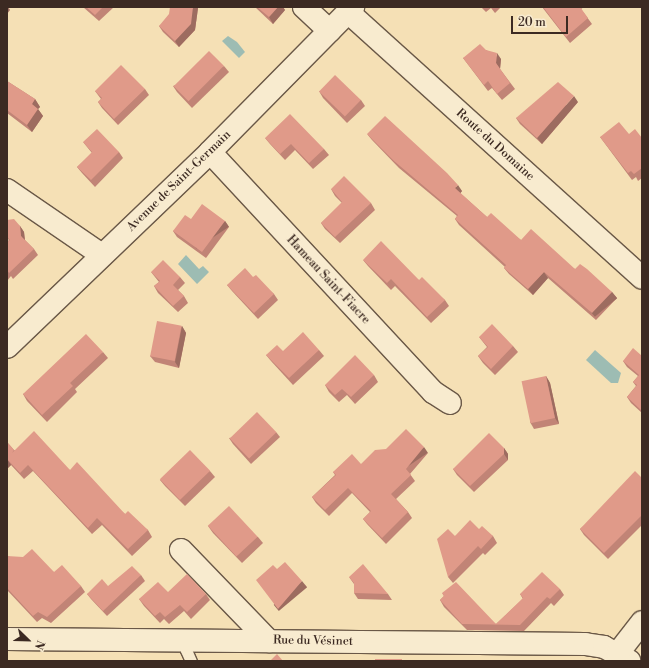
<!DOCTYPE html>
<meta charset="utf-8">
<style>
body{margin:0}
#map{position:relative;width:649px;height:668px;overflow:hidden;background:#f5e0b5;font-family:"Libre Bodoni",serif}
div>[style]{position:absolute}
.water>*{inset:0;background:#9dbcb3}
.roads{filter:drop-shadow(1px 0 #6a5847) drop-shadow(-1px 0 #6a5847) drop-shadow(0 1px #6a5847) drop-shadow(0 -1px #6a5847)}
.service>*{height:11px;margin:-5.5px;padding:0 5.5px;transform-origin:5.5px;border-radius:5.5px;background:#f8ebcf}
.minor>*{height:22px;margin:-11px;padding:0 11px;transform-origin:11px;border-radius:11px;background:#f8ebcf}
.tertiary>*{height:22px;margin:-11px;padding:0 11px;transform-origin:11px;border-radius:11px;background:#f8ebcf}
.secondary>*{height:22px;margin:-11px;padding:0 11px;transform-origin:11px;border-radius:11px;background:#f8ebcf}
.wall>*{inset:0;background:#c18476}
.shaded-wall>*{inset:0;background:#9d6c60;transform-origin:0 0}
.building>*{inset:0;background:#e09a89;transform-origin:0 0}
span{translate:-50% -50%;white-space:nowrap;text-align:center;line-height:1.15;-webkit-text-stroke:4px #f8ebcf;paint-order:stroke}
.street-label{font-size:12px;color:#3c2a22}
.frame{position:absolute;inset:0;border:8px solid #3c2a22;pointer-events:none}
.north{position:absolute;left:8px;top:620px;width:40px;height:40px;-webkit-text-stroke:3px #f8ebcf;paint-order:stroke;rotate:113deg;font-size:11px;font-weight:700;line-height:16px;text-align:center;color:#3c2a22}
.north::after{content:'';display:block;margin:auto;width:14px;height:18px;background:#3c2a22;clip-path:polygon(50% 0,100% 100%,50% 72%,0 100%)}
.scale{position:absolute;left:511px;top:16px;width:57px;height:18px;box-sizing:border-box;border:2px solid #3c2a22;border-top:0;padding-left:5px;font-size:12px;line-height:14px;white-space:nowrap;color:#3c2a22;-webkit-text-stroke:3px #f8ebcf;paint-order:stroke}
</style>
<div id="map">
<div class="water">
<i style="clip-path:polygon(228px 36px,237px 42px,245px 52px,239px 58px,222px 41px)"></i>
<i style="clip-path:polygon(186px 255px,199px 269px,203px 266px,209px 272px,197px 284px,178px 264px)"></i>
<i style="clip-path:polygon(595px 350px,621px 373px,618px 383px,611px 383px,586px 360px)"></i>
</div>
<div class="roads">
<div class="service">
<i style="left:187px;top:640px;width:10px;rotate:96deg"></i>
<i style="left:186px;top:650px;width:12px;rotate:66deg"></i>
</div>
<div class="minor">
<i style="left:348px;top:12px;width:396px;rotate:42.1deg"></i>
<i style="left:210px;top:152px;width:328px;rotate:47.1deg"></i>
<i style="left:433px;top:392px;width:20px;rotate:33deg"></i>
<i style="left:7px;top:190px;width:115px;rotate:34.4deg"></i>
<i style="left:181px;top:550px;width:127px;rotate:46deg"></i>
<i style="left:7px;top:639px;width:578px;rotate:0.5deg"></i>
<i style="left:585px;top:644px;width:19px;rotate:9deg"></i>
<i style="left:604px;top:647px;width:29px;rotate:29deg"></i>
<i style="left:616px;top:661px;width:8px;rotate:-76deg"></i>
<i style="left:618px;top:653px;width:39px;rotate:-52deg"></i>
</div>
<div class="tertiary">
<i style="left:304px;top:7px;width:35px;rotate:43deg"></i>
</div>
<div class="secondary">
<i style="left:7px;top:347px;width:281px;rotate:-43.8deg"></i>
<i style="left:210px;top:152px;width:204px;rotate:-45.4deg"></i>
</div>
</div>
<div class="wall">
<i style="clip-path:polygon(83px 7px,114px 7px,99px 21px)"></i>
<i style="clip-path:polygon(255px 7px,283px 7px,285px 10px,273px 24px)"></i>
<i style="clip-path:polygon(481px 7px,501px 7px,495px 13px,491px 8px,486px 12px)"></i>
<i style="clip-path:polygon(542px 7px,584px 7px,581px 9px,592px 24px,570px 43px)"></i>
<i style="clip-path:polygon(198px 8px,195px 30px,179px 47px,163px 32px,159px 26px)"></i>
<i style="clip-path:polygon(486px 50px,501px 59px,500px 69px,515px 89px,502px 100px,492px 88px,488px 91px,463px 58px)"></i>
<i style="clip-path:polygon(224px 66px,229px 72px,192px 108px,177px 92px,173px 86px)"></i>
<i style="clip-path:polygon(7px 81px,35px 99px,40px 107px,38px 109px,43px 116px,32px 132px,7px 113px)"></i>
<i style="clip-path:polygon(145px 89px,149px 95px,118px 125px,102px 108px,98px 102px,101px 99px,95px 91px)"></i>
<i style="clip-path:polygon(319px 91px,361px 100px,365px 106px,347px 123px,323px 98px)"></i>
<i style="clip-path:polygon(578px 102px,542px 144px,520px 124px,516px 118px)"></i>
<i style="clip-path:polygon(367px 134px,462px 191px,460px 193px,487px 217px,521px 240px,575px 269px,612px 292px,617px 298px,596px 320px,548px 278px,533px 295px,509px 274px,504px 268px,505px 267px,459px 225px,455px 219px,457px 216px,399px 168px,372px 140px)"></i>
<i style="clip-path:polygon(629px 134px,642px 138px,642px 178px,638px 181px,636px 177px,632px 180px,600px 137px)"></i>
<i style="clip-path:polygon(265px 138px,324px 149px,329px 155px,313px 169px,295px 150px,285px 160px,270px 144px)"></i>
<i style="clip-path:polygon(83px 142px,119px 152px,123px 158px,95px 187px,82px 173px,77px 167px,92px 153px)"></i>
<i style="clip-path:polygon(331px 189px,371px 203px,375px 210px,340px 243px,325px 229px,321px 223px,342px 203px,335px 196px)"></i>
<i style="clip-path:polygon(191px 219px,225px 221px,229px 227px,206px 258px,177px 237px,173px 231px)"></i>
<i style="clip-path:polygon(7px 220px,20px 226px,24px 232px,25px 240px,34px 249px,38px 255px,13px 279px,11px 276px,7px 281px,7px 242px,9px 240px,7px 238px)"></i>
<i style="clip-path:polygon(363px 260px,419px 280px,445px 300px,449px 306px,431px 323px,395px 286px,391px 290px,368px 266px)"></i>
<i style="clip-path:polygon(151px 272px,180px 277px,185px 283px,178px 290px,184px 296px,188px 303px,178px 312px,158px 293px,154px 286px,159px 282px)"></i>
<i style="clip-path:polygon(253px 277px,274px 294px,278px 300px,258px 319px,232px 291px,227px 285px)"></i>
<i style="clip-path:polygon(182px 326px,186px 333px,179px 368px,155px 362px,150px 356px)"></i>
<i style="clip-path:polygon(479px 337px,513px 346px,518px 352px,495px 375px,483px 363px,478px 356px,487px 347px)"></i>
<i style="clip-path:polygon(319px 350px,324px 356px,293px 385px,271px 361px,266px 355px,283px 351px)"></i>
<i style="clip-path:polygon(103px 352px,108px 358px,75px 389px,77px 392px,47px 422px,27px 401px,23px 394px)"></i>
<i style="clip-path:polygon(642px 356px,642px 413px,631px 403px,627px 397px,636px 386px,633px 382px,638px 376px,627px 367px,623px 361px)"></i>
<i style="clip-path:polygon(374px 375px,378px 382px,355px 404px,347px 395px,339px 402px,329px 392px,325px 385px)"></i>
<i style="clip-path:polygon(546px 376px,550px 383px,559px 424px,534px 429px,530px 422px)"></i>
<i style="clip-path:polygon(276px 432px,280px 437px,251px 464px,233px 444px,229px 438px)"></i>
<i style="clip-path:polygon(7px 442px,14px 450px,70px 470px,125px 514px,148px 530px,152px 537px,132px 556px,102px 525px,92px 534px,33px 471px,24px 479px,11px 465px,7px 469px)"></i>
<i style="clip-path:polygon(504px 448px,508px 454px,508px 460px,474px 492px,457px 475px,453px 469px)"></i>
<i style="clip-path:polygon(428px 453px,410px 474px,415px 481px,396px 499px,408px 512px,412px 518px,386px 544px,367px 524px,363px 519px,370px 512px,352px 493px,329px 516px,316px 503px,312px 497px,335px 475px,333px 472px,361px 464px)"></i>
<i style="clip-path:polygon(210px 471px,215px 477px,185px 506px,165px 486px,160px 480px)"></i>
<i style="clip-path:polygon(642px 478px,642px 525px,608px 559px,584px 535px,580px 529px)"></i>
<i style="clip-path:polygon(208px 526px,258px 537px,263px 543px,242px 563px,213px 533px)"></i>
<i style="clip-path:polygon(479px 529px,493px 536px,497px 543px,485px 555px,483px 553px,453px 583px,448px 577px,455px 536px)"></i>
<i style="clip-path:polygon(7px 556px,54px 572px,81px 586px,85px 592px,51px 623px,42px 618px,37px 622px,7px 590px)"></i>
<i style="clip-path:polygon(141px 575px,145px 581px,107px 616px,91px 599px,87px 594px)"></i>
<i style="clip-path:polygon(349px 577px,388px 594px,392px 600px,358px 599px,354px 593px,354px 584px)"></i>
<i style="clip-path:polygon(560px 589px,564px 595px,554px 606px,551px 603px,524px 631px,467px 630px,444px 607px,440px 600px,444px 596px,442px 593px,496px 624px,523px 599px,520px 594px)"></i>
<i style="clip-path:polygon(168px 592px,206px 594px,210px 600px,191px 619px,184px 611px,169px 624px,164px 619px,160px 623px,144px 606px,139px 599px)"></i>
</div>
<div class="shaded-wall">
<i style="clip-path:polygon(7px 7px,8px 7px,10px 10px,7px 14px)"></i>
<i style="clip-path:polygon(193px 7px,197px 7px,198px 8px,195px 30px,179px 47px,175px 41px)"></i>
<i style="clip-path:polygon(278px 7px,283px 7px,285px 10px,273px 24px,269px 17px)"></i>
<i style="clip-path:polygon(497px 53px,501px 59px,500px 69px,496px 63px)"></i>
<i style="clip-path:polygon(574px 96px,578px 102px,542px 144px,537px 138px)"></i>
<i style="clip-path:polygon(35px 99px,40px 107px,38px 109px,43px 116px,32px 132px,27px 125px,32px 104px)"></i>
<i style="clip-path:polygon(458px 185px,462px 191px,459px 195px,455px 188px)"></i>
<i style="left:225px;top:221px;width:7px;height:39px;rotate:56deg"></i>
<i style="clip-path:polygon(20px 226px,24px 232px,25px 242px,21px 236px)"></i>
<i style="clip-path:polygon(544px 272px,548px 278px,533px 295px,528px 289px)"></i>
<i style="left:612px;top:292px;width:8px;height:29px;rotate:50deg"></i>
<i style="clip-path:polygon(182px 326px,186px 333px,179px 368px,175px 362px)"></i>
<i style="clip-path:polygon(546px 376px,550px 383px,559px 424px,555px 418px)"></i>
<i style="left:424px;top:447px;width:7px;height:28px;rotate:56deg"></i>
<i style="clip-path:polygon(504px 448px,508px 454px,508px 460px,504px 454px)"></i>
<i style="clip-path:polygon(7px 459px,11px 465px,7px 469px)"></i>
<i style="left:302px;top:581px;width:8px;height:37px;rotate:50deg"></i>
</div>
<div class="building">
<i style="clip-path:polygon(86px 7px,103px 7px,95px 15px)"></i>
<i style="clip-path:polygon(170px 7px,193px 7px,191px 24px,175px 41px,159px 26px,169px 14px)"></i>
<i style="clip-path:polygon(257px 7px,278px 7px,269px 17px)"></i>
<i style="clip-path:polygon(543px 7px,580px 7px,588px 18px,566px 37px)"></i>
<i style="clip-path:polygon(480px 44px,486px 50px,497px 53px,496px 63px,510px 83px,497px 94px,488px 81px,484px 85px,463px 58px)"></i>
<i style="left:209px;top:51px;width:21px;height:50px;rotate:45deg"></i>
<i style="clip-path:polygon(121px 65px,145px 89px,114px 119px,98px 102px,102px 98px,95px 91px)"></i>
<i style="left:335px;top:75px;width:36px;height:23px;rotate:44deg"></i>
<i style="clip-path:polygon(7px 81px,35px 99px,32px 104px,38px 109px,27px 125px,7px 110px)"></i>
<i style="clip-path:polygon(558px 82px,574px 96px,537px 138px,516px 118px)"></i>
<i style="clip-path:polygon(290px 114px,324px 149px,309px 163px,291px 144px,280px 154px,265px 138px)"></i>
<i style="clip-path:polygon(385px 116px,447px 173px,458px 185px,455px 188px,487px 217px,491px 213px,521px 240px,531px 229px,575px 269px,580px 264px,587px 269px,612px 292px,592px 313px,544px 272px,528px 289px,504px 268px,506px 265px,455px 219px,458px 215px,394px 161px,367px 134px)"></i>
<i style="clip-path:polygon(619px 122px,629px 134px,635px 129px,642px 138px,642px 168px,634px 174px,631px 171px,628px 173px,600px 137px)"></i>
<i style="clip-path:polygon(97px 129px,119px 152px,91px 180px,77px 167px,92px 152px,83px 142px)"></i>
<i style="clip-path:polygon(344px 176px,371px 203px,335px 237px,321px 223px,342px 202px,331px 189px)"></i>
<i style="clip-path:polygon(202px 204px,225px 221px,202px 252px,173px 231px,185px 215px,191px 219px)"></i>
<i style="clip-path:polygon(14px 219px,20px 226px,21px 236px,34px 249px,9px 273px,7px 270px,7px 242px,10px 240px,7px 237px,7px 220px)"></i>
<i style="clip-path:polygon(381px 241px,419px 280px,422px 277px,445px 300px,427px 317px,391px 279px,387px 283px,363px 260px)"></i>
<i style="clip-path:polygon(163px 260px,180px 277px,173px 285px,184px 296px,173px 306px,154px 286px,160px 281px,151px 272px)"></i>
<i style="clip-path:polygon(245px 268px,253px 277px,256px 275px,274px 294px,254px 313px,227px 285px)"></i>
<i style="left:157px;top:321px;width:25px;height:36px;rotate:11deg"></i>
<i style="clip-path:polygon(492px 324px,513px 346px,491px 369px,478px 356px,488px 347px,479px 337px)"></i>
<i style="clip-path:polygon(303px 332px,319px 350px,289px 378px,266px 355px,277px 345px,283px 351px)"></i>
<i style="clip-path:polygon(86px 334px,103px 352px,70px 383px,73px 386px,42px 415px,23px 394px)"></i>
<i style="clip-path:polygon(633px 348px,642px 356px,642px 411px,627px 397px,637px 385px,633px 382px,639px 375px,623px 361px)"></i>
<i style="clip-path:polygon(355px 355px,374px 375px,351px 397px,342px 389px,335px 395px,325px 385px)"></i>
<i style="left:546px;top:376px;width:43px;height:25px;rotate:78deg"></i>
<i style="left:257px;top:412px;width:28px;height:38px;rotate:46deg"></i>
<i style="clip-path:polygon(406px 429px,424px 447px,406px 469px,411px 475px,391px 494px,408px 512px,382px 538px,363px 519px,371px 511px,348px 488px,325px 510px,312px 497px,336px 475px,333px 472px,352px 454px,361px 464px,375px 450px,386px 449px)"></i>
<i style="clip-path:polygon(34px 431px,70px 470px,77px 462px,125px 514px,128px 511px,148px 530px,128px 549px,97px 518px,88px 528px,28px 465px,20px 473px,7px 459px,7px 442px,14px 450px,12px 453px)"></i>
<i style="clip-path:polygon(489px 433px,504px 448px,504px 454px,470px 486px,453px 469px)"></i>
<i style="left:190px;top:450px;width:29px;height:42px;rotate:46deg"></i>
<i style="clip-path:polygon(635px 471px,642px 478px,642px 515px,604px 553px,580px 529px)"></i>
<i style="left:229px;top:506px;width:42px;height:29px;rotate:47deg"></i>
<i style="clip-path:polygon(470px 520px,479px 529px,482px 526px,493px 536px,481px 549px,478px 546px,448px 577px,437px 539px,448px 529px,455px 536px)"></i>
<i style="clip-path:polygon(32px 549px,54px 572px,62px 565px,81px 586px,47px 617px,38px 612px,33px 616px,7px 588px,7px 570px,8px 570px,7px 568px,7px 556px,23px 557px)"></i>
<i style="clip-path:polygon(285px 562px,302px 581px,278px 609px,256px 580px,273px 565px,277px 569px)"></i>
<i style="clip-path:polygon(363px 564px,388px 594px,354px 593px,354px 583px,349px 577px)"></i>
<i style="clip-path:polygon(132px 566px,141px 575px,103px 611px,87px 594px,102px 579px,108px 586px)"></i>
<i style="clip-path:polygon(542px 572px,560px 589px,550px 599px,547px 597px,520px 625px,462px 624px,440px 600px,444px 596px,442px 593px,456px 582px,496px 624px,523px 598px,520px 594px)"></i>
<i style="clip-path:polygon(187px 574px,206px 594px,187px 612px,180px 605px,165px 617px,160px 612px,155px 616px,139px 599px,158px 582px,168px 592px)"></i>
<i style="clip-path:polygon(277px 654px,283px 661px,270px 661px)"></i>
<i style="left:375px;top:659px;width:27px;height:2px"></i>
<i style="clip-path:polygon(463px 660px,489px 661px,463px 661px)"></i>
</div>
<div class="street-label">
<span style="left:495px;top:145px;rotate:42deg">Route du Domaine</span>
<span style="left:179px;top:181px;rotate:-44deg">Avenue de Saint-Germain</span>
<span style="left:328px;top:280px;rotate:47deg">Hameau Saint-Fiacre</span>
<span style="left:313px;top:641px;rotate:1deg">Rue du Vésinet</span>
</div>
<div class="frame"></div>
<div class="north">N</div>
<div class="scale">20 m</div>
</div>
